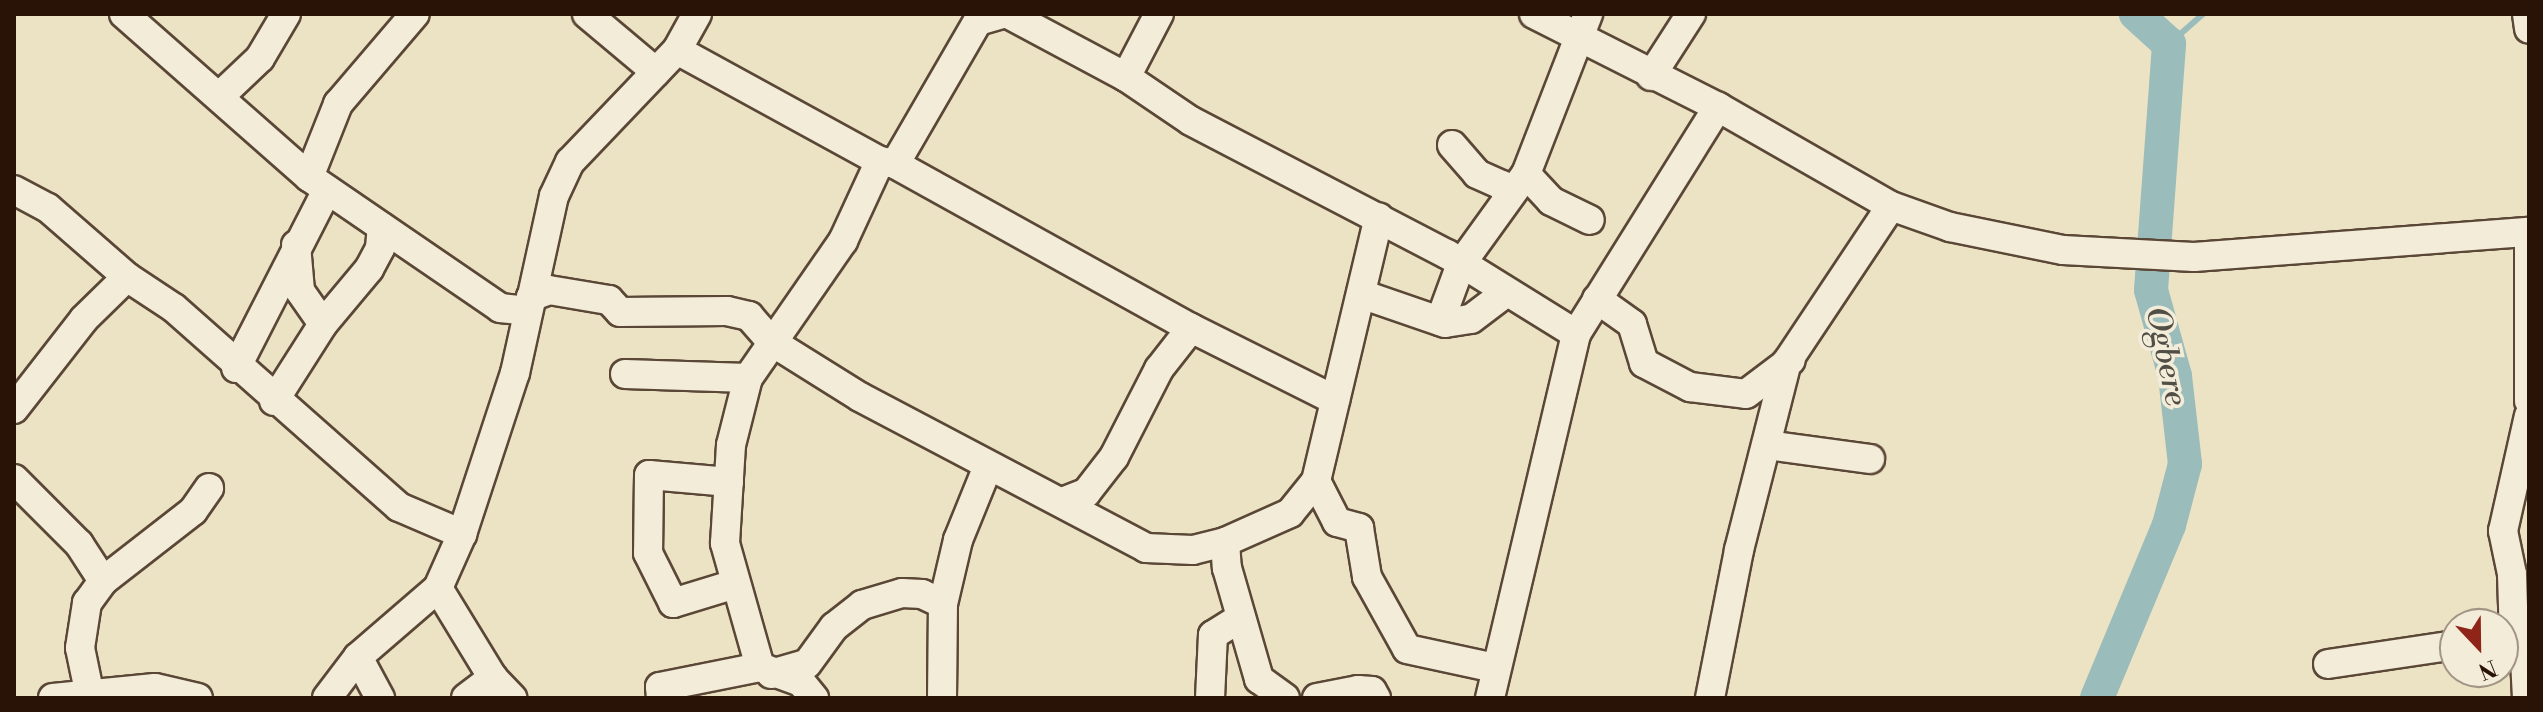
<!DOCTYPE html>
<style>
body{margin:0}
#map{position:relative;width:2543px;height:712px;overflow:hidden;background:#ece2c4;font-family:"Libre Bodoni",serif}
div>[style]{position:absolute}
.stream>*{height:6px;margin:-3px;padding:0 3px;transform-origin:3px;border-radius:3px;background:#9abcbb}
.river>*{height:34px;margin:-17px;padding:0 17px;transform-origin:17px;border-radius:17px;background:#9abcbb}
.roads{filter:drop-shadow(2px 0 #5a4736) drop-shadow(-2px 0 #5a4736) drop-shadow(0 2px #5a4736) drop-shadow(0 -2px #5a4736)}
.minor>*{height:28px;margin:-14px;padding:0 14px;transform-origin:14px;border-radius:14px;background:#f3ecd9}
span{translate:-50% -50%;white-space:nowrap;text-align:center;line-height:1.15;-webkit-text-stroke:7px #f3ecd9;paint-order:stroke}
.water-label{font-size:32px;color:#514e46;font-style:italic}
.frame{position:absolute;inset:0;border:16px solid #291307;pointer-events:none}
.north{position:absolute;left:2439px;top:608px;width:80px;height:80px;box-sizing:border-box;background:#f3ecd9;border:2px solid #a29585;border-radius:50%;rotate:158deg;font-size:22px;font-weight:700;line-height:32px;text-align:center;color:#291307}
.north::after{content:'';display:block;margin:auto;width:28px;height:36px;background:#8f2418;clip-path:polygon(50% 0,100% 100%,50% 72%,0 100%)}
</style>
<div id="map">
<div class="stream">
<i style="left:2169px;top:44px;width:45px;rotate:-41.4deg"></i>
</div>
<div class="river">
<i style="left:2097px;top:698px;width:187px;rotate:-67.4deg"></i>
<i style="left:2169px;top:525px;width:63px;rotate:-75.3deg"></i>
<i style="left:2185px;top:464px;width:89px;rotate:-96.5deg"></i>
<i style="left:2175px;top:376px;width:89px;rotate:-105.6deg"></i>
<i style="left:2151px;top:290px;width:247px;rotate:-85.8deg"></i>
<i style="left:2169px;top:44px;width:45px;rotate:-137.7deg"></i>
</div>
<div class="roads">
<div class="minor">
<i style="left:124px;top:14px;width:247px;rotate:41.4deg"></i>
<i style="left:309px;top:177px;width:232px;rotate:34.4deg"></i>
<i style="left:500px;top:308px;width:28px;rotate:6deg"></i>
<i style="left:528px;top:311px;width:14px;rotate:-78deg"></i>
<i style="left:531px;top:297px;width:19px;rotate:-21deg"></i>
<i style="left:549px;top:290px;width:61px;rotate:9.5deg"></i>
<i style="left:609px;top:300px;width:16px;rotate:47deg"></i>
<i style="left:620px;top:312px;width:107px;rotate:-0.5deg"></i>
<i style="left:727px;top:311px;width:23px;rotate:13deg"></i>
<i style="left:749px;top:316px;width:35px;rotate:49deg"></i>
<i style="left:772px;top:342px;width:104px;rotate:32deg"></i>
<i style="left:860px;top:397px;width:323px;rotate:27.8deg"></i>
<i style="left:1146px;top:548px;width:47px;rotate:2.4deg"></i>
<i style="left:1193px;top:550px;width:33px;rotate:-14deg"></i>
<i style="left:1225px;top:542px;width:71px;rotate:-24deg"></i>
<i style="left:1290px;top:513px;width:41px;rotate:-50.9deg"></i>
<i style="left:1316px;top:481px;width:271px;rotate:-76.6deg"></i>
<i style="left:587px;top:14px;width:90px;rotate:40deg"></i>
<i style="left:1008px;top:14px;width:134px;rotate:28.1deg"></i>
<i style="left:1126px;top:77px;width:71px;rotate:-62.4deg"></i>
<i style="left:1534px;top:14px;width:206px;rotate:26.8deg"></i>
<i style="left:1718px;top:107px;width:199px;rotate:29.8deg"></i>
<i style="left:1891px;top:206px;width:63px;rotate:19.6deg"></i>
<i style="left:1950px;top:227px;width:115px;rotate:11.5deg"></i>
<i style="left:2063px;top:250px;width:131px;rotate:3.1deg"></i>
<i style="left:2194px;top:257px;width:336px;rotate:-4.3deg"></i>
<i style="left:2527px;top:14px;width:15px;rotate:82deg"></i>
<i style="left:677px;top:50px;width:231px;rotate:28.7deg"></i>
<i style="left:880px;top:161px;width:15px;rotate:11deg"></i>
<i style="left:895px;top:164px;width:338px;rotate:29deg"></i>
<i style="left:1191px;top:328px;width:161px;rotate:26.6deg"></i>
<i style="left:1651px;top:76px;width:74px;rotate:-57.2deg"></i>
<i style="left:1126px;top:77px;width:78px;rotate:34.1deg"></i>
<i style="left:1191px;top:121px;width:288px;rotate:27.5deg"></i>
<i style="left:1447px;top:254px;width:152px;rotate:31.8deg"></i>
<i style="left:220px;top:96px;width:55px;rotate:-43.5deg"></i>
<i style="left:260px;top:58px;width:51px;rotate:-59.4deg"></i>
<i style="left:1452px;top:145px;width:38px;rotate:49deg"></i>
<i style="left:1477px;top:174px;width:27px;rotate:24deg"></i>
<i style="left:1502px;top:185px;width:11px;rotate:63deg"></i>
<i style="left:895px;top:164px;width:165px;rotate:-59.9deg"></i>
<i style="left:978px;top:21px;width:26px;rotate:-16deg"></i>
<i style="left:1526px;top:174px;width:37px;rotate:47deg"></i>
<i style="left:1551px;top:201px;width:43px;rotate:26deg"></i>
<i style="left:309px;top:177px;width:79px;rotate:-68.3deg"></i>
<i style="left:338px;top:104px;width:118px;rotate:-49.5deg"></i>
<i style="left:14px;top:190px;width:38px;rotate:28deg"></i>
<i style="left:48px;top:208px;width:105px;rotate:41.1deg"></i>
<i style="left:2529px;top:232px;width:169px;rotate:90deg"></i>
<i style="left:296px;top:245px;width:46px;rotate:85deg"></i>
<i style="left:300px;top:291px;width:40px;rotate:55.1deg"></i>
<i style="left:1361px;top:294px;width:89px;rotate:19deg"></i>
<i style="left:1445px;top:323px;width:26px;rotate:-9deg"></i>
<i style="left:1471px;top:319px;width:41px;rotate:-37.1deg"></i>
<i style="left:1597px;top:299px;width:43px;rotate:35.5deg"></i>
<i style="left:1632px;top:324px;width:41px;rotate:72.9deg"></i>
<i style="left:1644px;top:363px;width:52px;rotate:27.6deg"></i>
<i style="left:1690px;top:387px;width:56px;rotate:7.1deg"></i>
<i style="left:1746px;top:394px;width:56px;rotate:-37.1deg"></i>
<i style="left:1440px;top:321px;width:61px;rotate:-69.8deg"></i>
<i style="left:1461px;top:264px;width:111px;rotate:-54.2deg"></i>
<i style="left:1526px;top:174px;width:172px;rotate:-68.8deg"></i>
<i style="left:236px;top:368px;width:200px;rotate:-62.9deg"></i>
<i style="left:625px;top:374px;width:123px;rotate:1.9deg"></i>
<i style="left:274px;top:401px;width:91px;rotate:-57.5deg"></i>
<i style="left:323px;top:324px;width:72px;rotate:-50.1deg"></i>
<i style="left:369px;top:269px;width:24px;rotate:-62deg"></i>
<i style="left:380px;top:248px;width:21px;rotate:-85deg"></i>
<i style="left:14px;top:409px;width:114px;rotate:-52.1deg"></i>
<i style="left:84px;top:319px;width:60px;rotate:-44.3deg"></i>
<i style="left:127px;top:277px;width:56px;rotate:33.4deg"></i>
<i style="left:174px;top:308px;width:300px;rotate:41.5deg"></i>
<i style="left:399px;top:507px;width:69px;rotate:23.2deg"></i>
<i style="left:1767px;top:445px;width:104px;rotate:7.7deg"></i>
<i style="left:14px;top:479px;width:92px;rotate:45deg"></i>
<i style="left:79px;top:544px;width:44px;rotate:57deg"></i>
<i style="left:1316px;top:481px;width:46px;rotate:62.9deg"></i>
<i style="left:1337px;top:522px;width:23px;rotate:15deg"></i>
<i style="left:1359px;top:528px;width:50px;rotate:80.7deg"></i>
<i style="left:1367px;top:577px;width:82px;rotate:60.9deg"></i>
<i style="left:1407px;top:649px;width:90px;rotate:12.2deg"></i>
<i style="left:729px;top:482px;width:80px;rotate:-175deg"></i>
<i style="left:649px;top:475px;width:78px;rotate:90.7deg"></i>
<i style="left:648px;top:553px;width:56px;rotate:63.4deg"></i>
<i style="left:673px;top:603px;width:65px;rotate:-17deg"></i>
<i style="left:1062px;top:502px;width:26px;rotate:-21deg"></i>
<i style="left:1086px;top:493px;width:46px;rotate:-52.1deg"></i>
<i style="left:1114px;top:457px;width:99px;rotate:-62.9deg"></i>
<i style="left:1159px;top:369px;width:52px;rotate:-52deg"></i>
<i style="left:1225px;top:542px;width:26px;rotate:86deg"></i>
<i style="left:1227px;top:568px;width:116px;rotate:73.9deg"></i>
<i style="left:1259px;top:679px;width:32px;rotate:36deg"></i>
<i style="left:438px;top:588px;width:105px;rotate:58.6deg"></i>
<i style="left:493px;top:678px;width:28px;rotate:46deg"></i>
<i style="left:358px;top:657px;width:47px;rotate:61.8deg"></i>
<i style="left:2328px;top:664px;width:128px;rotate:-8.5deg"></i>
<i style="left:760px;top:667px;width:129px;rotate:-105.8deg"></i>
<i style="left:725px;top:543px;width:98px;rotate:-86.5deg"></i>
<i style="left:731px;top:445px;width:69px;rotate:-75.8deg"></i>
<i style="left:748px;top:378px;width:167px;rotate:-55.3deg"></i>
<i style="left:843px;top:241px;width:88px;rotate:-65.2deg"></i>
<i style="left:771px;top:674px;width:37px;rotate:-16deg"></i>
<i style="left:807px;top:664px;width:46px;rotate:-53.9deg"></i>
<i style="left:834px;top:627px;width:36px;rotate:-38deg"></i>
<i style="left:862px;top:605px;width:42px;rotate:-16.7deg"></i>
<i style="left:902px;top:593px;width:20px;rotate:3deg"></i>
<i style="left:922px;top:594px;width:23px;rotate:25deg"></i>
<i style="left:89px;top:691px;width:44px;rotate:-101.8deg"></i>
<i style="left:80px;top:648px;width:46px;rotate:-81.2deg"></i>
<i style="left:87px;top:603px;width:27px;rotate:-54deg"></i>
<i style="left:103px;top:581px;width:114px;rotate:-37.9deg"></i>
<i style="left:193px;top:511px;width:28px;rotate:-55deg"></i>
<i style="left:53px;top:698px;width:102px;rotate:-5.6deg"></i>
<i style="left:155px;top:688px;width:44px;rotate:13.1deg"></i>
<i style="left:327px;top:698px;width:51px;rotate:-52.9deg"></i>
<i style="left:358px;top:657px;width:106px;rotate:-40.8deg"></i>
<i style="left:438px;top:588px;width:59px;rotate:-66deg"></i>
<i style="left:462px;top:534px;width:169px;rotate:-71.8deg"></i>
<i style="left:515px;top:373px;width:181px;rotate:-77.6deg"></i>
<i style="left:554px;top:196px;width:38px;rotate:-65deg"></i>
<i style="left:570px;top:162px;width:155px;rotate:-46.3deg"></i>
<i style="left:677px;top:50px;width:41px;rotate:-60.9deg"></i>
<i style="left:466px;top:698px;width:34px;rotate:-37deg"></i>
<i style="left:661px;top:698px;width:11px;rotate:-95deg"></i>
<i style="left:660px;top:687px;width:102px;rotate:-11.3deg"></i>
<i style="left:760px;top:667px;width:44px;rotate:20.1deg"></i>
<i style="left:801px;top:682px;width:21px;rotate:51deg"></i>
<i style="left:942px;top:698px;width:94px;rotate:-89.4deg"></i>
<i style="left:943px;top:604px;width:66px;rotate:-76.8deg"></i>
<i style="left:958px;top:540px;width:80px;rotate:-67.9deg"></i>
<i style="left:1210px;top:698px;width:63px;rotate:-87.3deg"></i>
<i style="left:1213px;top:635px;width:32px;rotate:-32deg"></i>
<i style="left:1317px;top:698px;width:42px;rotate:-11deg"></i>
<i style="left:1358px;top:690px;width:14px;rotate:4deg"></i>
<i style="left:1372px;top:691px;width:8px;rotate:60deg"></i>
<i style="left:1490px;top:698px;width:374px;rotate:-76.7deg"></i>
<i style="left:1576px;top:334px;width:268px;rotate:-58deg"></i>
<i style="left:1710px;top:698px;width:151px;rotate:-78.9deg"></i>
<i style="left:1739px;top:550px;width:194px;rotate:-75.7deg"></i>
<i style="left:1787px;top:362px;width:187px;rotate:-56.3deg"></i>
<i style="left:2527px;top:698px;width:33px;rotate:-93deg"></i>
<i style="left:2525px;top:665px;width:29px;rotate:-112deg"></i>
<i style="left:2514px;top:638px;width:64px;rotate:-91.8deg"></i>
<i style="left:2512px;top:574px;width:44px;rotate:-101.8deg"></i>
<i style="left:2503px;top:531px;width:118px;rotate:-77.3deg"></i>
</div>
</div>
<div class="water-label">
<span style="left:2166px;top:356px;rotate:78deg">Ogbere</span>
</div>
<div class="frame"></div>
<div class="north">N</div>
</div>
